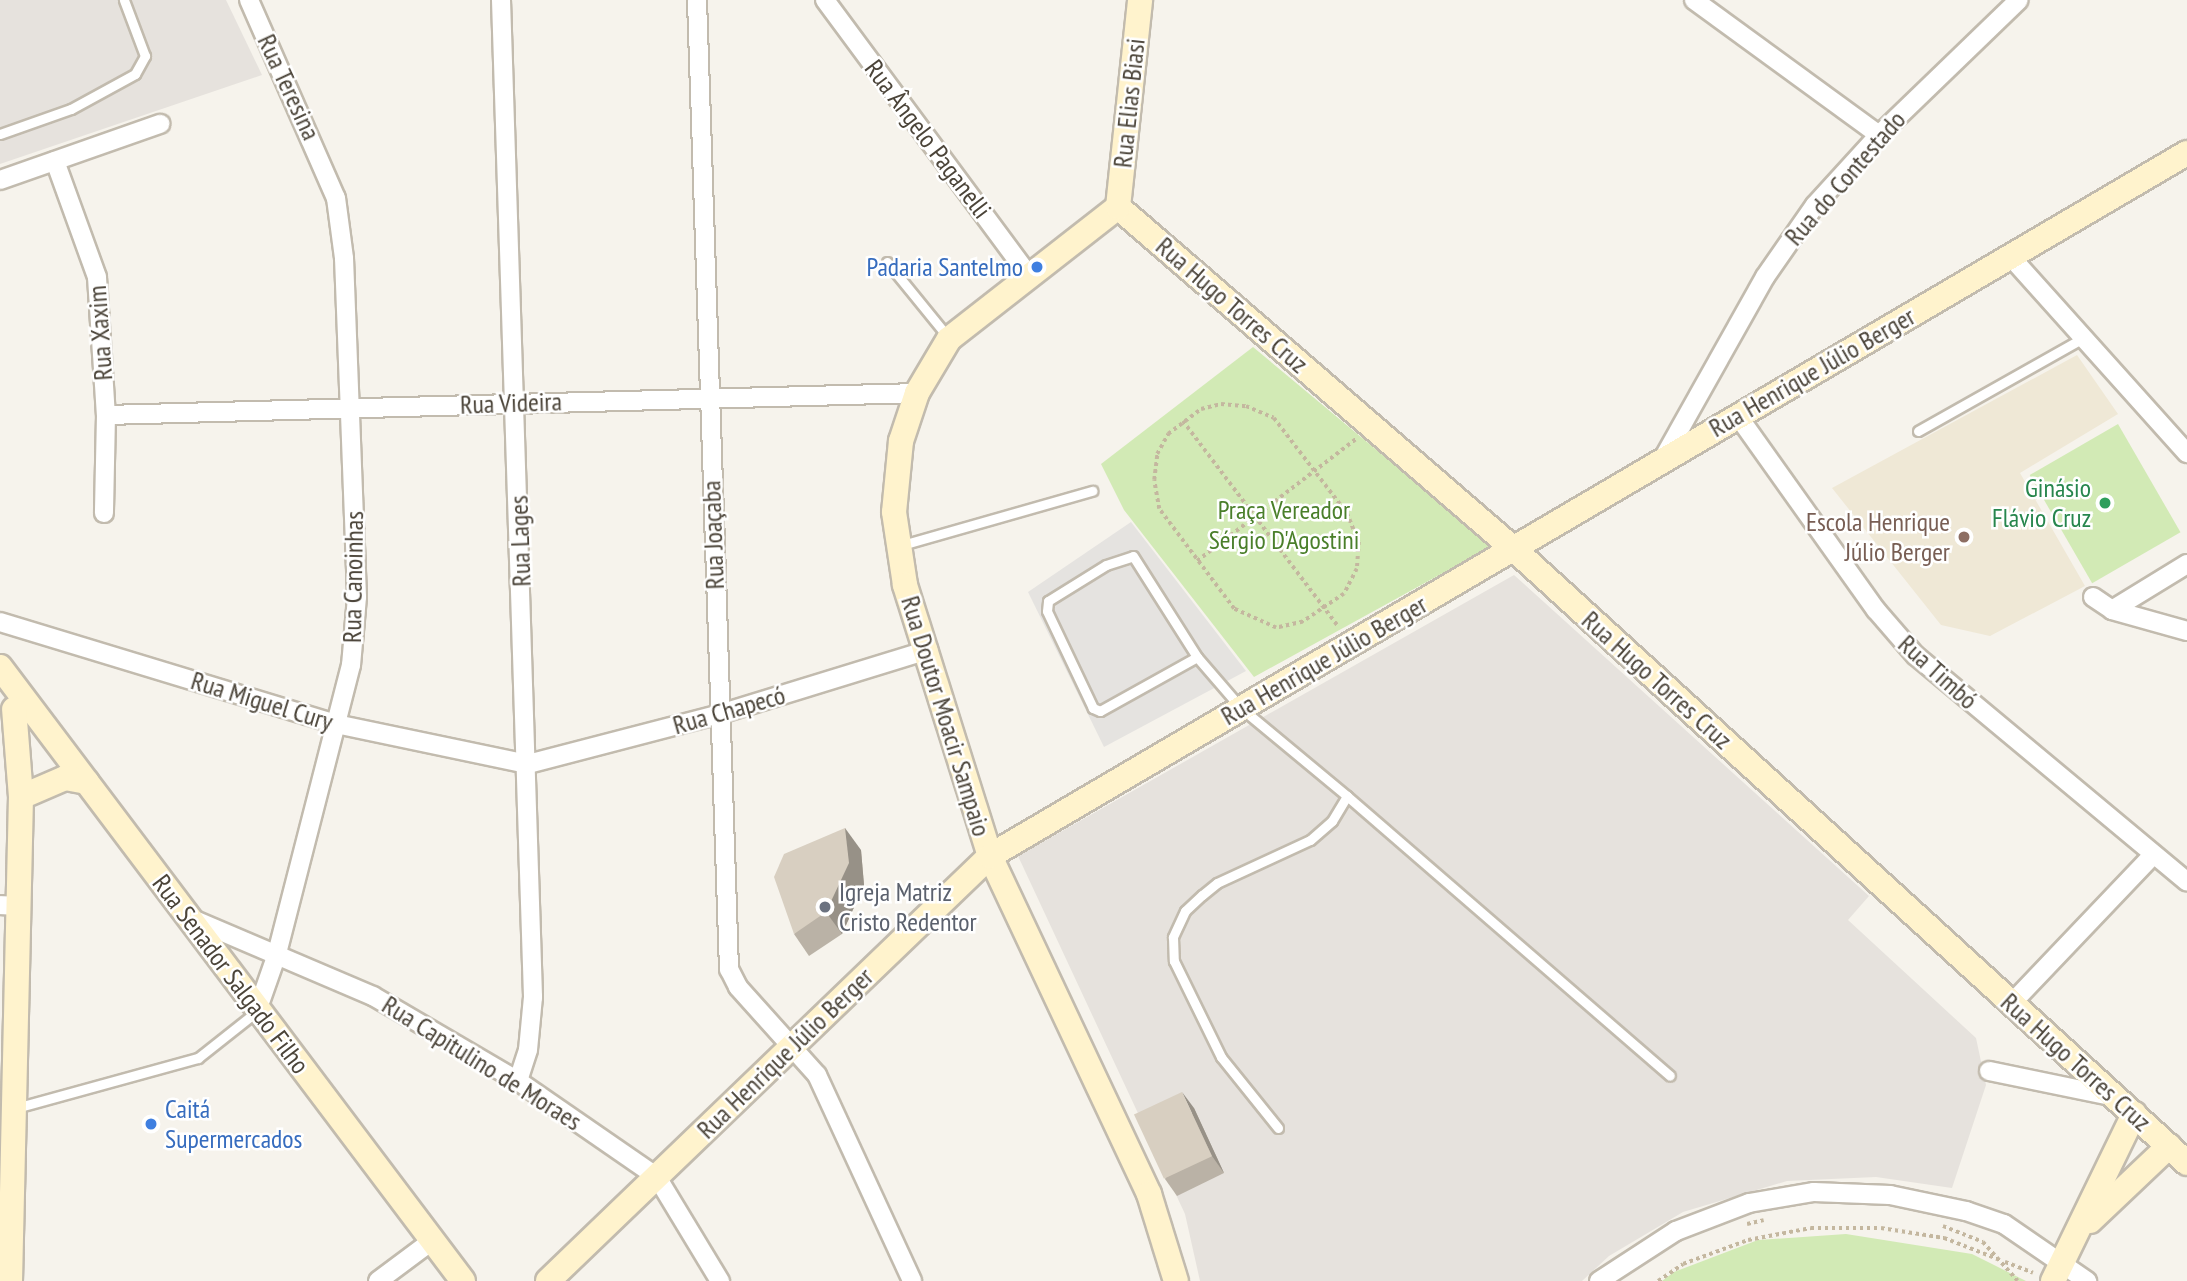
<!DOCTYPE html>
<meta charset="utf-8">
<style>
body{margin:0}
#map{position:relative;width:2187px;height:1281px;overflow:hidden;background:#f6f3ec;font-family:"PT Sans Narrow",sans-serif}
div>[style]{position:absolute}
.industrial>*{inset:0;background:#e6e2dd}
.education>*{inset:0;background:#efe8d6}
.green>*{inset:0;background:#d2eab5;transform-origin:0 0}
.parking>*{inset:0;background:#e5e3e0}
.path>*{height:3.5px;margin-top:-1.75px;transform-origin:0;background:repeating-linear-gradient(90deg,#c4b79f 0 3.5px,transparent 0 7px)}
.roads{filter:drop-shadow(2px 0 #c2bbae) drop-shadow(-2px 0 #c2bbae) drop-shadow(0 2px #c2bbae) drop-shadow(0 -2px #c2bbae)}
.lane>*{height:9px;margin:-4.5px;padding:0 4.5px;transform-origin:4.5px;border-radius:4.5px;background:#fff}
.street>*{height:18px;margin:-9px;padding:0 9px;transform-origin:9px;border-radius:9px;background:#fff}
.secondary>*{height:24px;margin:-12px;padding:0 12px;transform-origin:12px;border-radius:12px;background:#fff3cd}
.wall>*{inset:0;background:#bab2a6}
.shaded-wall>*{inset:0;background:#979187}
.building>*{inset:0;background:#d8cfc1;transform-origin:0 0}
.dots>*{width:19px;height:19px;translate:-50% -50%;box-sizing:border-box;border:4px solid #fff;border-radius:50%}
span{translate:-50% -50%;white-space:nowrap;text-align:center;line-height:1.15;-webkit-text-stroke:5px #fff;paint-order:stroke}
.street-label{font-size:26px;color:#4b4439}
.shop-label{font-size:26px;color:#366cbe}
.right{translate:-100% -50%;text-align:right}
.left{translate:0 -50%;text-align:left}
.leisure-label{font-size:26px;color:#27864d}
.park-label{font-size:26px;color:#4a7f2a}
.education-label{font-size:26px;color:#785e54}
.worship-label{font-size:26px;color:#5b616d}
</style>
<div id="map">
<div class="industrial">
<i style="clip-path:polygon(0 0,226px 0,262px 75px,0 164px)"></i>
<i style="clip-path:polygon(1514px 575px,1869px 896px,1848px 920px,1976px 1038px,1986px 1085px,1952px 1188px,1876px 1177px,1787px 1181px,1683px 1212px,1609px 1256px,1582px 1281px,1200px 1281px,1185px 1214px,1018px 856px)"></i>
</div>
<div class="education">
<i style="clip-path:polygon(2077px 355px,2118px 414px,2020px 473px,2085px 586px,1990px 636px,1941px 625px,1832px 488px)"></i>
</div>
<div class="green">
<i style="clip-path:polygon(1253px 347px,1492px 546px,1254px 677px,1124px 510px,1101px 464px)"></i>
<i style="left:2118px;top:424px;width:125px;height:102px;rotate:60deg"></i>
<i style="clip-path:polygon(1846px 1234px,1972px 1254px,2026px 1281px,1662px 1281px,1674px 1272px,1758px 1240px)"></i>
</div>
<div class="parking">
<i style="clip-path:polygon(1131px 522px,1246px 671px,1104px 747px,1028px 592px)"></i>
</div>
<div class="path">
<i style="left:1221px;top:404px;width:25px;rotate:5deg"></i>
<i style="left:1246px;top:406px;width:30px;rotate:23deg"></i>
<i style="left:1274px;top:418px;width:120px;rotate:52.5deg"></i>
<i style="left:1347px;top:513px;width:31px;rotate:68deg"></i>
<i style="left:1359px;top:542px;width:27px;rotate:94deg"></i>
<i style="left:1357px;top:569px;width:28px;rotate:117deg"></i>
<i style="left:1344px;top:594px;width:50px;rotate:145.7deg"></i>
<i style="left:1303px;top:622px;width:28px;rotate:167deg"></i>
<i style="left:1276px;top:628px;width:46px;rotate:-155.7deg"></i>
<i style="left:1234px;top:609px;width:125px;rotate:-126.9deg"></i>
<i style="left:1159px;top:509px;width:29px;rotate:-100deg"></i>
<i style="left:1154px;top:480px;width:26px;rotate:-83deg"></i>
<i style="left:1157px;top:454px;width:23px;rotate:-61deg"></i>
<i style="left:1168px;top:434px;width:41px;rotate:-37.1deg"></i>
<i style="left:1201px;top:409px;width:21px;rotate:-14deg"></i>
<i style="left:1183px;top:421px;width:258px;rotate:52.9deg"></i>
<i style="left:1197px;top:561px;width:200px;rotate:-37.5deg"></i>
<i style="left:1747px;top:1224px;width:17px;rotate:-13deg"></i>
<i style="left:1943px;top:1226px;width:43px;rotate:21.8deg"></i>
<i style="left:1983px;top:1242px;width:52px;rotate:48.1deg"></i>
<i style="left:2005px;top:1262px;width:30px;rotate:21deg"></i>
<i style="left:1658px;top:1281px;width:30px;rotate:-34deg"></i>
<i style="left:1683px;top:1264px;width:69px;rotate:-20.3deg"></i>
<i style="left:1748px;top:1240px;width:64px;rotate:-10.8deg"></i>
<i style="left:1811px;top:1228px;width:70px"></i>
<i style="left:1881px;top:1228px;width:64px;rotate:9deg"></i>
<i style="left:1944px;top:1238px;width:58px;rotate:21.3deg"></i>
</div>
<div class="roads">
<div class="lane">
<i style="left:0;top:134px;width:75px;rotate:-19.4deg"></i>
<i style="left:71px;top:109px;width:73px;rotate:-28.7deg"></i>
<i style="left:135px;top:74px;width:21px;rotate:-61deg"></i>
<i style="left:145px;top:56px;width:60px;rotate:-110.6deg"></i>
<i style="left:887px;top:262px;width:97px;rotate:50.9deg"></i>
<i style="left:1918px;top:431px;width:192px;rotate:-29.4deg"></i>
<i style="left:902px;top:545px;width:198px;rotate:-15.9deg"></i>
<i style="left:1197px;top:657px;width:111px;rotate:150.9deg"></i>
<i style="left:1100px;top:711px;width:8px;rotate:-157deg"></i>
<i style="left:1093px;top:708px;width:107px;rotate:-115.4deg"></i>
<i style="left:1047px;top:611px;width:10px;rotate:-84deg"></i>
<i style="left:1048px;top:601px;width:68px;rotate:-31.8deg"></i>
<i style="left:1106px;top:565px;width:28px;rotate:-18deg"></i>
<i style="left:1133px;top:556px;width:120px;rotate:57.6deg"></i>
<i style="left:1197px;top:657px;width:67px;rotate:49.2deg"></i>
<i style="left:1241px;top:708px;width:138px;rotate:39.7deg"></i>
<i style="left:1347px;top:796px;width:29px;rotate:121deg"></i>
<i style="left:1332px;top:821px;width:29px;rotate:139deg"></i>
<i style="left:1310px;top:840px;width:102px;rotate:155.2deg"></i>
<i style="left:1217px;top:883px;width:19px;rotate:141deg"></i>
<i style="left:1202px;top:895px;width:23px;rotate:137deg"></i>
<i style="left:1185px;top:911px;width:29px;rotate:115deg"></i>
<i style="left:1173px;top:937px;width:24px;rotate:88deg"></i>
<i style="left:1174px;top:961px;width:107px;rotate:63.9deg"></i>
<i style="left:1221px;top:1057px;width:91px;rotate:51.2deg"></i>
<i style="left:1347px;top:796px;width:427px;rotate:40.9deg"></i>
<i style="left:16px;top:1108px;width:189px;rotate:-15.4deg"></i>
<i style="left:198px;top:1058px;width:74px;rotate:-38.4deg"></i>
</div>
<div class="street">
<i style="left:249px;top:0;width:216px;rotate:66.3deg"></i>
<i style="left:336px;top:198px;width:61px;rotate:82.4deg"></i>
<i style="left:344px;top:258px;width:339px;rotate:87.8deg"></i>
<i style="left:357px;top:597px;width:68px;rotate:95deg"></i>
<i style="left:351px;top:665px;width:298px;rotate:104.4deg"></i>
<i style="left:277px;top:954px;width:60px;rotate:109.3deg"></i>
<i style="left:501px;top:0;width:998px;rotate:88.16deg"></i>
<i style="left:533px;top:997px;width:53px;rotate:95.4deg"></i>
<i style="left:528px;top:1050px;width:33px;rotate:108deg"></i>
<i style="left:697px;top:0;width:970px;rotate:88.11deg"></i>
<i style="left:729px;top:969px;width:20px;rotate:63deg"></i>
<i style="left:738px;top:987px;width:118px;rotate:48.1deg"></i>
<i style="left:817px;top:1075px;width:227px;rotate:65.2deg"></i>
<i style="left:825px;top:0;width:346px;rotate:53.5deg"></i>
<i style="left:1694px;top:0;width:229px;rotate:36.1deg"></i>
<i style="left:55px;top:161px;width:123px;rotate:70.1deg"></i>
<i style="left:97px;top:277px;width:138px;rotate:86.3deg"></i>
<i style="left:106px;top:415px;width:98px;rotate:91.2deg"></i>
<i style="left:0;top:180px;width:170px;rotate:-19.3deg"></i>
<i style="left:2010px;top:256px;width:265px;rotate:48.1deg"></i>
<i style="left:106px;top:415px;width:811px;rotate:-1.55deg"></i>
<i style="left:1738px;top:416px;width:238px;rotate:54.6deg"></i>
<i style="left:1876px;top:610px;width:60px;rotate:49.1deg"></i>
<i style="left:1915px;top:655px;width:354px;rotate:39.8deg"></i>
<i style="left:1664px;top:457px;width:206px;rotate:-60.7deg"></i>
<i style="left:1765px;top:277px;width:88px;rotate:-55.2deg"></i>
<i style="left:1815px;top:205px;width:95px;rotate:-47.6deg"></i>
<i style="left:1879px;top:135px;width:194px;rotate:-44deg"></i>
<i style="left:2093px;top:597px;width:23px;rotate:34deg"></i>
<i style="left:2112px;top:610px;width:78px;rotate:15.6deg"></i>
<i style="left:2112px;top:610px;width:88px;rotate:-31.5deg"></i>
<i style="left:0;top:622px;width:351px;rotate:16.9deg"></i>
<i style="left:336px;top:724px;width:196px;rotate:11.8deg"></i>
<i style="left:528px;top:764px;width:198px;rotate:-14.6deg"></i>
<i style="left:720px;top:714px;width:218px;rotate:-17.1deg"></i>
<i style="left:0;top:905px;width:17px;rotate:3deg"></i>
<i style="left:190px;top:918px;width:199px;rotate:23.1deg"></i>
<i style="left:373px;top:996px;width:168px;rotate:30.4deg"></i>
<i style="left:518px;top:1081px;width:169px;rotate:34.6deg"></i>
<i style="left:657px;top:1177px;width:122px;rotate:58.8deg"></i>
<i style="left:2012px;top:1003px;width:204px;rotate:-46.4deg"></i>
<i style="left:1989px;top:1071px;width:125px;rotate:11.6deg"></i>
<i style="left:378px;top:1281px;width:69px;rotate:-36.7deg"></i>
<i style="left:1599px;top:1281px;width:92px;rotate:-33deg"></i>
<i style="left:1676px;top:1231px;width:78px;rotate:-21deg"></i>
<i style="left:1749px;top:1203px;width:66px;rotate:-9.6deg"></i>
<i style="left:1814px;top:1192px;width:76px;rotate:2.3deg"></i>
<i style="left:1890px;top:1195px;width:78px;rotate:11.9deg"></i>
<i style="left:1966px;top:1211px;width:40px;rotate:18.9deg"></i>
<i style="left:2004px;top:1224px;width:101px;rotate:34.5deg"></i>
</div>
<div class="secondary">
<i style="left:1118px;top:207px;width:526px;rotate:40.84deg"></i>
<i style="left:1516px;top:551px;width:908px;rotate:42.37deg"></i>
<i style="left:1118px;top:207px;width:214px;rotate:142deg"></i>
<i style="left:949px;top:339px;width:63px;rotate:120.7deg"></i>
<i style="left:917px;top:393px;width:51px;rotate:108.4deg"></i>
<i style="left:901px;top:441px;width:71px;rotate:95.6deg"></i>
<i style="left:894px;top:512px;width:74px;rotate:81.4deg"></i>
<i style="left:905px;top:585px;width:284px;rotate:72.6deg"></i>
<i style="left:990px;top:856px;width:374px;rotate:64.8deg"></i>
<i style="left:1149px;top:1194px;width:91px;rotate:72.8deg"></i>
<i style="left:1118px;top:207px;width:208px;rotate:-83.9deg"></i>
<i style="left:0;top:667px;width:769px;rotate:52.98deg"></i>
<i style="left:21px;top:797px;width:48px;rotate:-23.4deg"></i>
<i style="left:65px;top:778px;width:22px;rotate:10deg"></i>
<i style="left:2090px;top:1221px;width:109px;rotate:-43.5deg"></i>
<i style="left:10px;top:1281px;width:484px;rotate:-88.7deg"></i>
<i style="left:21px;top:797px;width:88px;rotate:-94.5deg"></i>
<i style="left:548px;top:1281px;width:613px;rotate:-43.88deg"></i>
<i style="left:990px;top:856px;width:1388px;rotate:-30.43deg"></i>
<i style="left:2053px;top:1281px;width:186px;rotate:-64.1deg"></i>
</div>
</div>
<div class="wall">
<i style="clip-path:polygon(861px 850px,864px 885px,842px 934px,809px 956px,794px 934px)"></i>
<i style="clip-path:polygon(1194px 1108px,1224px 1173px,1177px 1196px,1165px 1179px)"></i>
</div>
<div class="shaded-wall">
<i style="clip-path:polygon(845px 828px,861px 850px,864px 885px,842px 934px,826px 912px)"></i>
<i style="clip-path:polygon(1182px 1092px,1194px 1108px,1224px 1173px,1212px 1156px)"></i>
</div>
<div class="building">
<i style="clip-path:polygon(845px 828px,849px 863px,826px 912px,794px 934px,774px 877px,784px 854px)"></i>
<i style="left:1182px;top:1092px;width:71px;height:53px;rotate:65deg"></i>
</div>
<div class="dots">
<i style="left:1037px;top:267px;background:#3f7fe0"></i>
<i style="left:2105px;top:503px;background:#2e9e5b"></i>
<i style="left:1964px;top:537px;background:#8d6e63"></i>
<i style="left:825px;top:907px;background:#6b7280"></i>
<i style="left:151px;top:1124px;background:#3f7fe0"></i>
</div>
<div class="street-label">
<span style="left:289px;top:87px;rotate:65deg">Rua Teresina</span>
<span style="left:1129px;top:103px;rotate:-84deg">Rua Elias Biasi</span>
<span style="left:928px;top:139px;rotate:53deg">Rua Ângelo Paganelli</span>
<span style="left:1845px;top:178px;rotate:-49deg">Rua do Contestado</span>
<span style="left:1232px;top:305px;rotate:41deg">Rua Hugo Torres Cruz</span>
<span style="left:100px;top:333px;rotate:-94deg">Rua Xaxim</span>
<span style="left:1812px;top:372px;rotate:-30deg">Rua Henrique Júlio Berger</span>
<span style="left:511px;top:403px;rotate:-2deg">Rua Videira</span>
<span style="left:713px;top:535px;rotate:-92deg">Rua Joaçaba</span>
<span style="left:520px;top:541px;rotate:-92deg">Rua Lages</span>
<span style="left:353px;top:577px;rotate:-89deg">Rua Canoinhas</span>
<span style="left:1324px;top:660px;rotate:-30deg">Rua Henrique Júlio Berger</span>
<span style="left:1938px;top:672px;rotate:42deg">Rua Timbó</span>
<span style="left:1657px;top:680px;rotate:42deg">Rua Hugo Torres Cruz</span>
<span style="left:262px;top:701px;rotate:17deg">Rua Miguel Cury</span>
<span style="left:729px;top:710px;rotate:-16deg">Rua Chapecó</span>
<span style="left:946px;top:716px;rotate:73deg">Rua Doutor Moacir Sampaio</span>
<span style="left:231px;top:974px;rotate:53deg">Rua Senador Salgado Filho</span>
<span style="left:785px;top:1053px;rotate:-44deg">Rua Henrique Júlio Berger</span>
<span style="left:2076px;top:1062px;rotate:42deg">Rua Hugo Torres Cruz</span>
<span style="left:482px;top:1063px;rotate:32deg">Rua Capitulino de Moraes</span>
</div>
<div class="shop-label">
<span class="right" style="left:1023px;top:267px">Padaria Santelmo</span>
<span class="left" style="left:165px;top:1124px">Caitá<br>Supermercados</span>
</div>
<div class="leisure-label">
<span class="right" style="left:2091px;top:503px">Ginásio<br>Flávio Cruz</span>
</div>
<div class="park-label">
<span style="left:1284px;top:525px">Praça Vereador<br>Sérgio D'Agostini</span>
</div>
<div class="education-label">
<span class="right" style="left:1950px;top:537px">Escola Henrique<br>Júlio Berger</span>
</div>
<div class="worship-label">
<span class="left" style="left:839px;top:907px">Igreja Matriz<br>Cristo Redentor</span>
</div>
</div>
